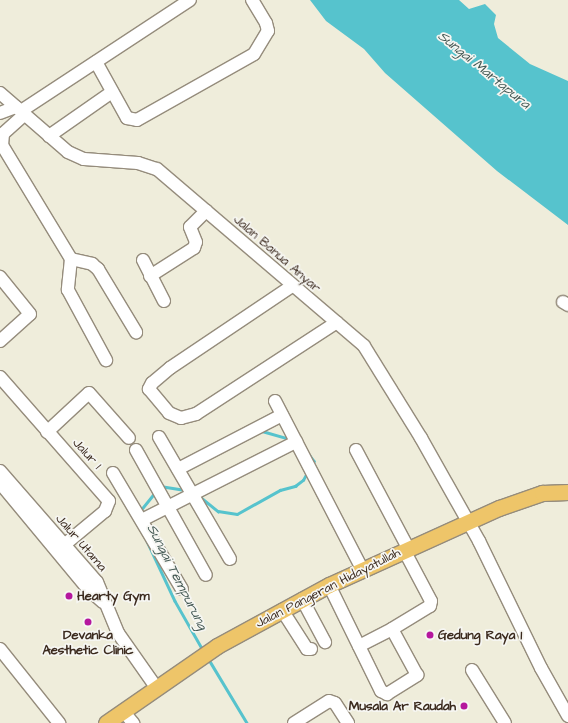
<!DOCTYPE html>
<style>
body{margin:0}
#map{position:relative;width:568px;height:723px;overflow:hidden;background:#efeddb;font-family:"Architects Daughter",sans-serif}
div>[style]{position:absolute}
.water>*{inset:0;background:#56c3cd}
.stream>*{height:2.5px;margin:-1.25px;padding:0 1.25px;transform-origin:1.25px;border-radius:1.25px;background:#56c3cd}
.roads{filter:drop-shadow(1px 0 #958c7c) drop-shadow(-1px 0 #958c7c) drop-shadow(0 1px #958c7c) drop-shadow(0 -1px #958c7c)}
.minor>*{height:12px;margin:-6px;padding:0 6px;transform-origin:6px;border-radius:6px;background:#fff}
.major>*{height:15px;margin:-7.5px;padding:0 7.5px;transform-origin:7.5px;border-radius:7.5px;background:#eec569}
.dots>*{width:11px;height:11px;translate:-50% -50%;box-sizing:border-box;border:2px solid #f6f6f2;border-radius:50%}
span{translate:-50% -50%;white-space:nowrap;text-align:center;line-height:1.15;-webkit-text-stroke:3.5px #f6f6f2;paint-order:stroke}
.street-label{font-size:13px;color:#3b2a1e}
.poi-label{font-size:13px;color:#3b2a1e;font-weight:700}
.left{translate:0 -50%;text-align:left}
.right{translate:-100% -50%;text-align:right}
.water-label{font-size:14px;color:#435853;font-style:italic}
</style>
<div id="map">
<div class="water">
<i style="clip-path:polygon(310px 0,459px 0,469px 9px,485px 4px,496px 15px,494px 24px,498px 38px,530px 64px,568px 81px,568px 225px,497px 171px,385px 73px,364px 49px,326px 21px)"></i>
</div>
<div class="stream">
<i style="left:262px;top:431px;width:29px;rotate:16deg"></i>
<i style="left:308px;top:453px;width:10px;rotate:53deg"></i>
<i style="left:314px;top:461px;width:4px;rotate:124deg"></i>
<i style="left:160px;top:486px;width:25px;rotate:9deg"></i>
<i style="left:198px;top:495px;width:26px;rotate:39deg"></i>
<i style="left:218px;top:511px;width:19px;rotate:9deg"></i>
<i style="left:237px;top:514px;width:49px;rotate:-29.2deg"></i>
<i style="left:280px;top:490px;width:16px;rotate:-15deg"></i>
<i style="left:295px;top:486px;width:10px;rotate:-37deg"></i>
<i style="left:303px;top:480px;width:10px;rotate:-61deg"></i>
<i style="left:140px;top:511px;width:26px;rotate:-51deg"></i>
<i style="left:147px;top:541px;width:66px;rotate:65deg"></i>
<i style="left:175px;top:601px;width:56px;rotate:60.3deg"></i>
<i style="left:208px;top:658px;width:76px;rotate:59deg"></i>
</div>
<div class="roads">
<div class="minor">
<i style="left:96px;top:62px;width:64px;rotate:61deg"></i>
<i style="left:127px;top:118px;width:10px;rotate:11deg"></i>
<i style="left:137px;top:120px;width:134px;rotate:-29.4deg"></i>
<i style="left:254px;top:54px;width:27px;rotate:-59deg"></i>
<i style="left:268px;top:31px;width:8px;rotate:-104deg"></i>
<i style="left:266px;top:23px;width:27px;rotate:-121deg"></i>
<i style="left:0;top:93px;width:90px;rotate:40.9deg"></i>
<i style="left:68px;top:152px;width:17px;rotate:24deg"></i>
<i style="left:84px;top:159px;width:54px;rotate:4.2deg"></i>
<i style="left:138px;top:163px;width:20px;rotate:18deg"></i>
<i style="left:157px;top:169px;width:272px;rotate:40.5deg"></i>
<i style="left:364px;top:346px;width:108px;rotate:58.2deg"></i>
<i style="left:421px;top:438px;width:118px;rotate:60.6deg"></i>
<i style="left:479px;top:541px;width:141px;rotate:64deg"></i>
<i style="left:541px;top:668px;width:55px;rotate:60.6deg"></i>
<i style="left:21px;top:111px;width:202px;rotate:-33.3deg"></i>
<i style="left:0;top:113px;width:17px;rotate:-21deg"></i>
<i style="left:25px;top:114px;width:30px;rotate:138deg"></i>
<i style="left:3px;top:134px;width:11px;rotate:95deg"></i>
<i style="left:2px;top:145px;width:133px;rotate:58.8deg"></i>
<i style="left:71px;top:259px;width:31px;rotate:96deg"></i>
<i style="left:68px;top:290px;width:80px;rotate:61.5deg"></i>
<i style="left:49px;top:136px;width:77px;rotate:-34.9deg"></i>
<i style="left:71px;top:259px;width:22px;rotate:13deg"></i>
<i style="left:92px;top:264px;width:8px;rotate:40deg"></i>
<i style="left:98px;top:269px;width:74px;rotate:58.9deg"></i>
<i style="left:143px;top:260px;width:46px;rotate:62.9deg"></i>
<i style="left:150px;top:276px;width:52px;rotate:-32.5deg"></i>
<i style="left:194px;top:248px;width:6px;rotate:-72deg"></i>
<i style="left:196px;top:242px;width:16px;rotate:-112deg"></i>
<i style="left:190px;top:227px;width:23px;rotate:-45deg"></i>
<i style="left:292px;top:286px;width:147px;rotate:146.1deg"></i>
<i style="left:170px;top:368px;width:23px;rotate:140deg"></i>
<i style="left:152px;top:383px;width:7px;rotate:117deg"></i>
<i style="left:149px;top:389px;width:31px;rotate:50deg"></i>
<i style="left:169px;top:413px;width:13px;rotate:23deg"></i>
<i style="left:181px;top:418px;width:16px;rotate:-15deg"></i>
<i style="left:196px;top:414px;width:168px;rotate:-33.1deg"></i>
<i style="left:563px;top:302px;width:6px;rotate:31deg"></i>
<i style="left:0;top:341px;width:40px;rotate:-42deg"></i>
<i style="left:30px;top:314px;width:48px;rotate:-129deg"></i>
<i style="left:0;top:377px;width:165px;rotate:48.7deg"></i>
<i style="left:109px;top:501px;width:11px;rotate:112deg"></i>
<i style="left:105px;top:511px;width:62px;rotate:140.2deg"></i>
<i style="left:275px;top:401px;width:189px;rotate:62.6deg"></i>
<i style="left:47px;top:432px;width:57px;rotate:-42.9deg"></i>
<i style="left:89px;top:393px;width:60px;rotate:48.4deg"></i>
<i style="left:159px;top:437px;width:141px;rotate:59.8deg"></i>
<i style="left:136px;top:450px;width:143px;rotate:60.8deg"></i>
<i style="left:356px;top:450px;width:111px;rotate:62deg"></i>
<i style="left:178px;top:469px;width:117px;rotate:-27.4deg"></i>
<i style="left:0;top:471px;width:147px;rotate:48.9deg"></i>
<i style="left:97px;top:582px;width:55px;rotate:67.6deg"></i>
<i style="left:118px;top:633px;width:66px;rotate:54.9deg"></i>
<i style="left:113px;top:473px;width:135px;rotate:59.3deg"></i>
<i style="left:0;top:483px;width:138px;rotate:50.3deg"></i>
<i style="left:88px;top:589px;width:20px;rotate:41deg"></i>
<i style="left:142px;top:520px;width:173px;rotate:-26.9deg"></i>
<i style="left:329px;top:585px;width:118px;rotate:63.9deg"></i>
<i style="left:381px;top:691px;width:7px;rotate:27deg"></i>
<i style="left:387px;top:694px;width:36px;rotate:-32deg"></i>
<i style="left:417px;top:675px;width:52px;rotate:-118.5deg"></i>
<i style="left:392px;top:629px;width:44px;rotate:-31.2deg"></i>
<i style="left:430px;top:606px;width:5px;rotate:-79deg"></i>
<i style="left:431px;top:601px;width:58px;rotate:-117.9deg"></i>
<i style="left:302px;top:599px;width:49px;rotate:61.9deg"></i>
<i style="left:282px;top:610px;width:46px;rotate:57.3deg"></i>
<i style="left:307px;top:649px;width:4px"></i>
<i style="left:359px;top:646px;width:37px;rotate:-27deg"></i>
<i style="left:0;top:649px;width:95px;rotate:51.4deg"></i>
<i style="left:472px;top:670px;width:62px;rotate:58.1deg"></i>
<i style="left:123px;top:711px;width:16px;rotate:50deg"></i>
<i style="left:294px;top:723px;width:41px;rotate:-32.2deg"></i>
<i style="left:329px;top:701px;width:6px;rotate:18deg"></i>
<i style="left:335px;top:703px;width:24px;rotate:57deg"></i>
</div>
<div class="major">
<i style="left:106px;top:723px;width:135px;rotate:-34.7deg"></i>
<i style="left:217px;top:646px;width:128px;rotate:-28.6deg"></i>
<i style="left:329px;top:585px;width:187px;rotate:-24.4deg"></i>
<i style="left:499px;top:508px;width:46px;rotate:-19.2deg"></i>
<i style="left:542px;top:493px;width:26px;rotate:-2deg"></i>
</div>
</div>
<div class="dots">
<i style="left:69px;top:596px;background:#b5179e"></i>
<i style="left:88px;top:622px;background:#b5179e"></i>
<i style="left:430px;top:635px;background:#b5179e"></i>
<i style="left:464px;top:706px;background:#b5179e"></i>
</div>
<div class="street-label">
<span style="left:277px;top:254px;rotate:41deg">Jalan Banua Anyar</span>
<span style="left:87px;top:454px;rotate:48deg">Jalur 1</span>
<span style="left:81px;top:543px;rotate:49deg">Jalur Utama</span>
<span style="left:328px;top:588px;rotate:-27deg">Jalan Pangeran Hidayatullah</span>
</div>
<div class="poi-label">
<span class="left" style="left:77px;top:596px">Hearty Gym</span>
<span class="left" style="left:438px;top:635px">Gedung Raya 1</span>
<span style="left:88px;top:643px">Devanka<br>Aesthetic Clinic</span>
<span class="right" style="left:456px;top:706px">Musala Ar Raudah</span>
</div>
<div class="water-label">
<span style="left:484px;top:70px;rotate:39deg">Sungai Martapura</span>
<span style="left:177px;top:577px;rotate:63deg">Sungai Tempurung</span>
</div>
</div>
